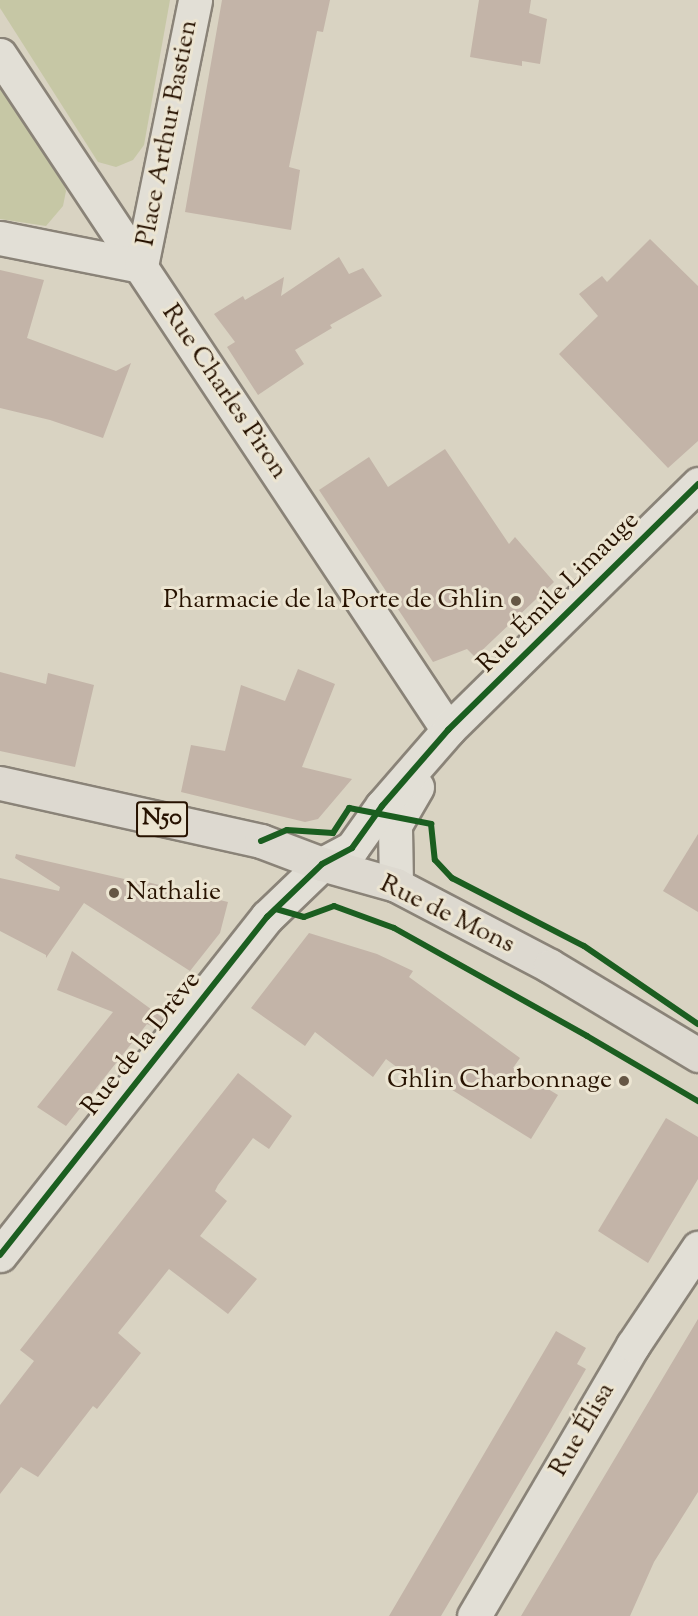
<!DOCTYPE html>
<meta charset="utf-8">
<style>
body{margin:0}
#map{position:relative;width:698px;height:1616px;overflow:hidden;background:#d9d3c2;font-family:"Sorts Mill Goudy",serif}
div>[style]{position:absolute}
.green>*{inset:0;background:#c6c7a5}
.building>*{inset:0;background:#c3b4a8}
.roads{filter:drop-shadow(2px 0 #8a8378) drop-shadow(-2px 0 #8a8378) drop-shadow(0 2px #8a8378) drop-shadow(0 -2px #8a8378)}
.minor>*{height:33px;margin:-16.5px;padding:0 16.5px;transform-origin:16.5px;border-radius:16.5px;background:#e2dfd6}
.major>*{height:33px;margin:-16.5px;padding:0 16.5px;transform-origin:16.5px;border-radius:16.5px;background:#ddd9d0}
.cycleway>*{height:6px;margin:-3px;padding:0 3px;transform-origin:3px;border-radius:3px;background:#1b5e20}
.dots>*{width:16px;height:16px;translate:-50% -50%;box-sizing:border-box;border:3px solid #ece5d2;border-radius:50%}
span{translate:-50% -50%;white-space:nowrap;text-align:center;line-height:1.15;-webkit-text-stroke:6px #ece5d2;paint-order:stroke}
.shield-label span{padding:2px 4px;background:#ece5d2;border:2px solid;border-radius:4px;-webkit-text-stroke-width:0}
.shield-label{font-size:24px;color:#271200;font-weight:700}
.street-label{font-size:26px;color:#271200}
.poi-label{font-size:26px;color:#271200}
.right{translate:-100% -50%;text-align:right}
.left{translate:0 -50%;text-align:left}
</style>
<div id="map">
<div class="green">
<i style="clip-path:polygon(0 0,170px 0,144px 145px,133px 160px,116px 167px,98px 162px,0 8px)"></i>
<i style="clip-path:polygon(0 87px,61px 176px,66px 191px,63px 206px,46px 226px,0 219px)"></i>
</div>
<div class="building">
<i style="clip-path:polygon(222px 0,330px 0,323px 32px,317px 31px,289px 167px,300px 170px,291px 230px,185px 212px)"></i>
<i style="clip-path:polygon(479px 0,531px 0,529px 13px,547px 19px,540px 64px,522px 61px,522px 66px,470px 57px)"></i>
<i style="clip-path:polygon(650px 239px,698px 286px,698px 441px,668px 468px,559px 354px,598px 316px,579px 294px,602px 276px,607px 282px)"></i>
<i style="clip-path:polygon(339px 257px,349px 274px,363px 268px,382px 296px,330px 325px,332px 328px,295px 350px,304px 364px,258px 395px,227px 347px,235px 342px,214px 314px,243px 296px,245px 300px,284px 277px,281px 296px)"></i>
<i style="clip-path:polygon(0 270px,44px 280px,27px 338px,116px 371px,131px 363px,103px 438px,50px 420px,0 408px)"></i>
<i style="clip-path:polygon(445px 449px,509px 544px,515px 537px,554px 582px,475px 657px,467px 649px,433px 662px,319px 490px,369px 457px,388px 487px)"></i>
<i style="clip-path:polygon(298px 669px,335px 684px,302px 767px,352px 779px,318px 819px,305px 822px,181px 792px,191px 745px,225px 751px,241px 685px,285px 701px)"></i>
<i style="clip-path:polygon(0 672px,46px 684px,48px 673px,94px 685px,75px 767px,0 751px)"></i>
<i style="clip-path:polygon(698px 834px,698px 912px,663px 891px)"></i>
<i style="clip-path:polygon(16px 854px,146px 884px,147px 882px,228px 902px,220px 933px,190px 971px,84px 903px,46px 958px,46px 955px,0 931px,0 878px,59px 891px,60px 887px,15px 858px)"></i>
<i style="clip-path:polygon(309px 933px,377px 954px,413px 971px,409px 977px,520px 1058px,513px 1068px,558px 1095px,531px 1139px,433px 1078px,426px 1089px,386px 1059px,373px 1077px,315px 1032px,305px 1046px,251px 1008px)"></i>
<i style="clip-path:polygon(72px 951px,163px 1018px,156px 1028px,147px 1024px,66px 1126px,37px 1107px,113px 1012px,57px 990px)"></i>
<i style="clip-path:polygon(238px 1073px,292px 1116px,269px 1149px,253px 1138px,218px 1185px,215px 1191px,227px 1201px,200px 1236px,257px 1279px,228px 1314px,169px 1269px,118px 1333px,141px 1353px,97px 1409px,93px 1406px,38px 1477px,21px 1467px,0 1494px,0 1405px,34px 1361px,20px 1350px)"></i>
<i style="clip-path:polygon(666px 1118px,698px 1137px,698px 1179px,648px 1263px,598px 1231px)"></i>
<i style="clip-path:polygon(698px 1319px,698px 1492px,654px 1562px,630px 1616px,521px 1616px)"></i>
<i style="clip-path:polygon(556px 1331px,586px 1348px,577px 1364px,586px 1369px,550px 1431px,441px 1616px,389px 1616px)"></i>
</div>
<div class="roads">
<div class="minor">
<i style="left:0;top:55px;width:810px;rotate:56.43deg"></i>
<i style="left:0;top:238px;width:144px;rotate:11.2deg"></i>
<i style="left:141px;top:266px;width:271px;rotate:-78.5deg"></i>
<i style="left:396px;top:885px;width:60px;rotate:-91deg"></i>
<i style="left:395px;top:825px;width:44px;rotate:-59.9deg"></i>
<i style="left:0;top:1255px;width:431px;rotate:-51.7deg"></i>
<i style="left:267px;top:917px;width:76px;rotate:-43.9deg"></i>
<i style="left:322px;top:864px;width:34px;rotate:-28deg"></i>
<i style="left:352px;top:848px;width:52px;rotate:-54.5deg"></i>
<i style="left:382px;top:806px;width:101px;rotate:-49deg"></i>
<i style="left:448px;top:730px;width:351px;rotate:-44.5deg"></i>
<i style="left:474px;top:1616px;width:314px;rotate:-59.6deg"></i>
<i style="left:633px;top:1345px;width:117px;rotate:-56.2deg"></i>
</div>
<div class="major">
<i style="left:0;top:783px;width:267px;rotate:12.5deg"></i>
<i style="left:261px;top:841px;width:65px;rotate:20.7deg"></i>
<i style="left:322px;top:864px;width:77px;rotate:15.8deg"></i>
<i style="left:396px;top:885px;width:174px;rotate:27.7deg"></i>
<i style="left:550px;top:966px;width:173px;rotate:31deg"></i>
</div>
</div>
<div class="cycleway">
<i style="left:261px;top:841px;width:28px;rotate:-23deg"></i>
<i style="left:287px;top:830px;width:46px;rotate:3.7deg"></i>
<i style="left:333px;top:833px;width:30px;rotate:-57deg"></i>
<i style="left:349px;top:808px;width:84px;rotate:11deg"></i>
<i style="left:431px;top:824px;width:36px;rotate:84deg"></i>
<i style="left:435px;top:860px;width:25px;rotate:47deg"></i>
<i style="left:452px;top:878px;width:148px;rotate:27.3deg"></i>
<i style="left:584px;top:946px;width:138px;rotate:34.4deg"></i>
<i style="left:276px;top:909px;width:29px;rotate:16deg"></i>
<i style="left:304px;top:917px;width:32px;rotate:-20deg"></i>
<i style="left:334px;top:906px;width:64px;rotate:20.1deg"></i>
<i style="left:394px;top:928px;width:221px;rotate:29.2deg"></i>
<i style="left:587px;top:1036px;width:129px;rotate:30.4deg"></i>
<i style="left:0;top:1255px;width:431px;rotate:-51.7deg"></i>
<i style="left:267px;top:917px;width:76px;rotate:-43.9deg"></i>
<i style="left:322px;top:864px;width:34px;rotate:-28deg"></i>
<i style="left:352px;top:848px;width:52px;rotate:-54.5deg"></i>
<i style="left:382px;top:806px;width:101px;rotate:-49deg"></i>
<i style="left:448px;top:730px;width:351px;rotate:-44.5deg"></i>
</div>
<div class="dots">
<i style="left:516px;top:601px;background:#655644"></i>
<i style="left:114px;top:893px;background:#655644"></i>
<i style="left:624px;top:1081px;background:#655644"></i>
</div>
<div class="shield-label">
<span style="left:162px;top:819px">N50</span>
</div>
<div class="street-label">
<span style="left:168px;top:133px;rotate:-79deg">Place Arthur Bastien</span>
<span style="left:224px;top:392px;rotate:56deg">Rue Charles Piron</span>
<span style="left:559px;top:593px;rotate:-45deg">Rue Émile Limauge</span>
<span style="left:447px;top:915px;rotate:26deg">Rue de Mons</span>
<span style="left:142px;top:1044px;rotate:-52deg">Rue de la Drève</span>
<span style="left:583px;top:1430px;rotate:-60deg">Rue Élisa</span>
</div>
<div class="poi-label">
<span class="right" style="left:504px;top:601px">Pharmacie de la Porte de Ghlin</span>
<span class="left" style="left:126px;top:893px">Nathalie</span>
<span class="right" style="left:612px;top:1081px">Ghlin Charbonnage</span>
</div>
</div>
